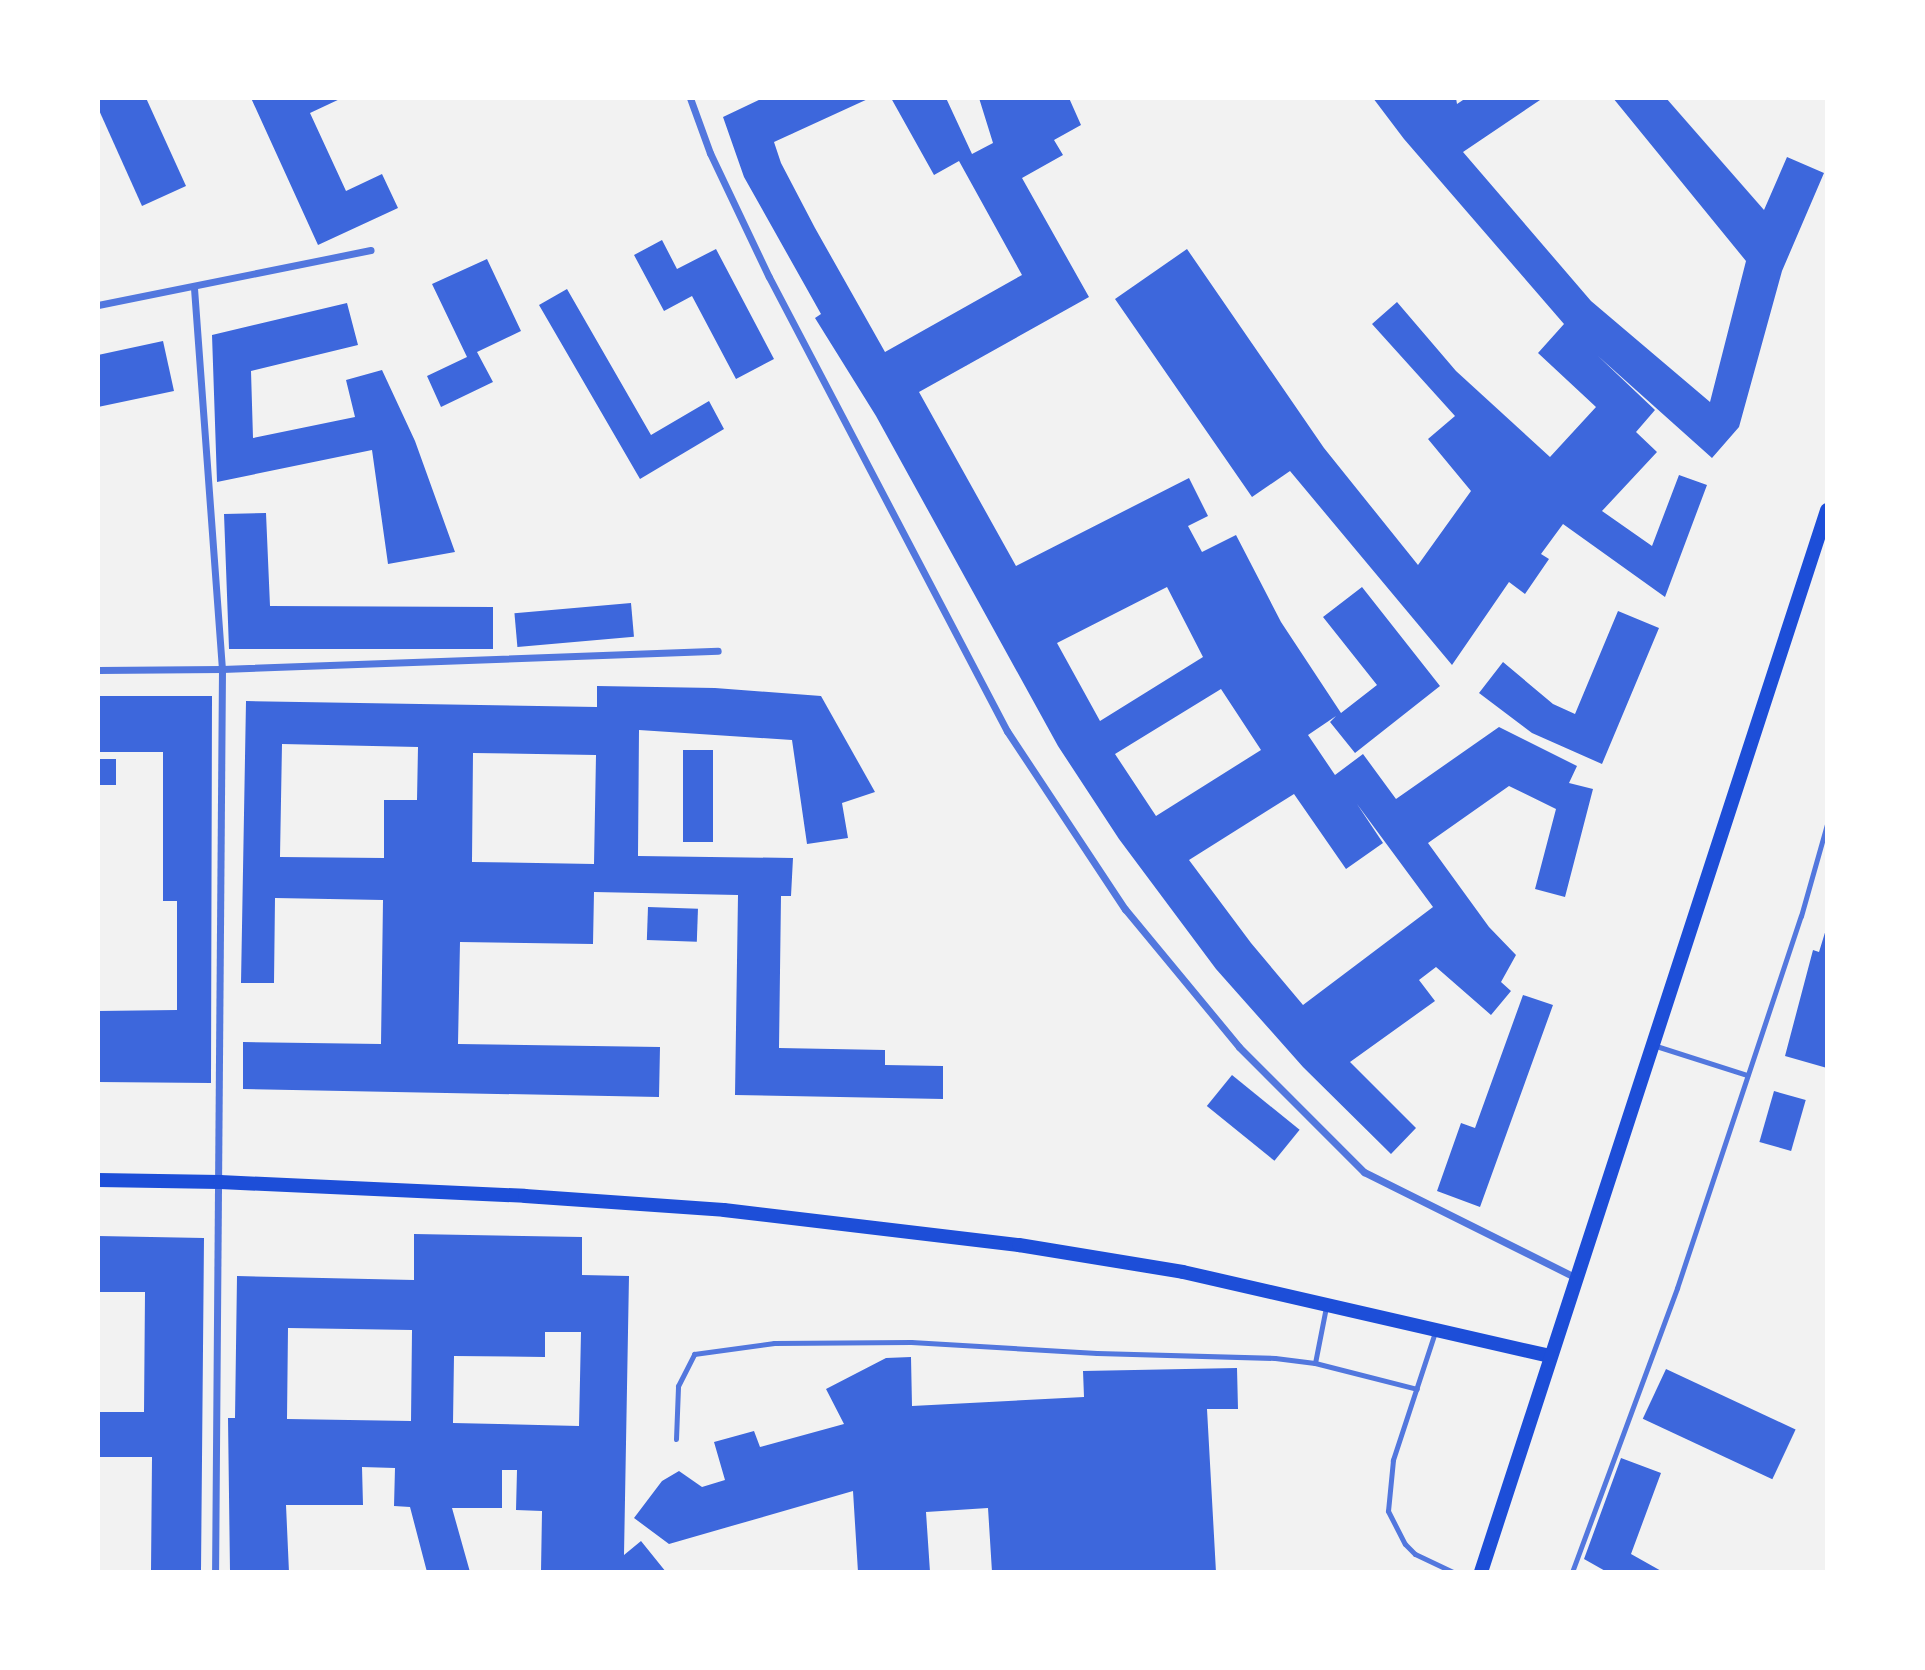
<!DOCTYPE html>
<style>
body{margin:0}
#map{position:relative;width:1925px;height:1670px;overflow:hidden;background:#f2f2f2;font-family:Montserrat,sans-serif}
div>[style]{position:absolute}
.building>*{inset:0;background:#3d67dc;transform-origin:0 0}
.service>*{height:5px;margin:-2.5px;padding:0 2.5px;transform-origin:2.5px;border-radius:2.5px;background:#5277de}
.minor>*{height:7px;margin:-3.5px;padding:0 3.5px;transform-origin:3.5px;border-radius:3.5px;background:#5277de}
.secondary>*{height:14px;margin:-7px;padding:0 7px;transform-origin:7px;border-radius:7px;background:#1d4ed8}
span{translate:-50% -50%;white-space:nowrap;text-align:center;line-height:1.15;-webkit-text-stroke:6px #fff;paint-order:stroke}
.frame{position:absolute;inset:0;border:100px solid #fff;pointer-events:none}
</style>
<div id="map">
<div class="building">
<i style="clip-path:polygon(98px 98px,146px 98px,186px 186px,142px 206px,98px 108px)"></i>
<i style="clip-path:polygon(251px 98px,342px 98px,310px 113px,346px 191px,382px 174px,398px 208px,318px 245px)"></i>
<i style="clip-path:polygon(evenodd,763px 98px,870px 98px,774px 142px,781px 163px,815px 228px,885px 352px,1022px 275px,959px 161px,934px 175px,891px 98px,946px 98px,972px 154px,993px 143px,979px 98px,1069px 98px,1081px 125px,1054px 140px,1063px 155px,1022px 178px,1089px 297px,919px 392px,1016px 566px,1189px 478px,1208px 516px,1188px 526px,1202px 552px,1236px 535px,1281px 622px,1341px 713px,1377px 685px,1323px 617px,1362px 587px,1440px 686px,1355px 753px,1330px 722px,1336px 716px,1308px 735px,1335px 775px,1363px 754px,1396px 799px,1499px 727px,1577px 766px,1569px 783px,1593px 789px,1565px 897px,1535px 889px,1556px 809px,1509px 786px,1428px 843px,1489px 927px,1516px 955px,1501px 982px,1511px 991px,1491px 1015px,1436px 967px,1419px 980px,1435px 1001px,1350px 1062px,1416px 1128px,1391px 1154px,1303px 1067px,1216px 969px,1119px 839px,1058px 746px,876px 416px,815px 318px,821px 314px,744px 177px,723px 117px,763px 98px,1167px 587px,1203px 657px,1100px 721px,1057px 643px,1167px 587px,763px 98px,1221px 689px,1261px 750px,1156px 816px,1115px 754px,1221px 689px,763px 98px,1294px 794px,1346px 869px,1383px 843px,1357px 804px,1433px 907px,1303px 1005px,1251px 943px,1189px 860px,1294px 794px)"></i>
<i style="clip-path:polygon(1373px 98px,1456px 98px,1457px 104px,1466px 98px,1543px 98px,1463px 152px,1591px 301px,1710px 402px,1746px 261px,1613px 98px,1666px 98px,1764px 210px,1787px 157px,1824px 173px,1782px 271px,1739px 427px,1712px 458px,1598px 356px,1655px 410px,1636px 432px,1657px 452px,1602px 511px,1652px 546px,1679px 475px,1707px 485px,1665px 597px,1563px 524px,1541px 554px,1549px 559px,1525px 594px,1509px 582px,1452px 665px,1290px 471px,1252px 497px,1115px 299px,1187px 249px,1324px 448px,1418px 565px,1471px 491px,1428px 439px,1455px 416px,1372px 324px,1397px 302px,1456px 371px,1550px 457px,1596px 407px,1538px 353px,1564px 324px,1404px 139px)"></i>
<i style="clip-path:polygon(662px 240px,677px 269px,716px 249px,774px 359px,736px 379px,692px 296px,664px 311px,634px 255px)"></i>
<i style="clip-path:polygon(487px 259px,521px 331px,477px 352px,493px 382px,441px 407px,427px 376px,467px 357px,432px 284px)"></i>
<i style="clip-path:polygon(567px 289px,651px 435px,709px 401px,724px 429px,640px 479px,539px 305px)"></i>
<i style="clip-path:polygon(347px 303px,358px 345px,251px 371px,253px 438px,355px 417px,346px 380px,382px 370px,415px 441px,455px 552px,388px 564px,372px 450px,217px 482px,212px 335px)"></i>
<i style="clip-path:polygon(163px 341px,174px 391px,98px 407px,98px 355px)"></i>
<i style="clip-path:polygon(266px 513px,270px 606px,493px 607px,493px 649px,229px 649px,224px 514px)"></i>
<i style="left:631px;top:603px;width:34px;height:117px;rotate:85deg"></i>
<i style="clip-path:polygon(1618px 611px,1659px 628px,1602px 764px,1532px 733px,1479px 693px,1503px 662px,1553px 704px,1575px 714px)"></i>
<i style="clip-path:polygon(evenodd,597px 686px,715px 688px,821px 696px,875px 792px,842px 803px,848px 838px,807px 844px,792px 740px,639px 730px,638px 856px,793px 858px,791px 896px,781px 896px,779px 1048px,885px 1050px,885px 1065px,943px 1066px,943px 1099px,735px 1095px,738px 895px,594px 892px,593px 944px,460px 942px,458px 1044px,660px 1047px,659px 1097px,243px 1089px,243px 1042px,381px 1044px,383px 900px,275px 898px,274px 983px,241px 983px,246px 701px,597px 707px,597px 686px,282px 744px,418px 747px,417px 800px,384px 800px,384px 858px,280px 857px,282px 744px,597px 686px,473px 753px,596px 755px,594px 864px,472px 862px,473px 753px)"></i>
<i style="clip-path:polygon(98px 696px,212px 696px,211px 1083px,98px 1082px,98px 1011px,177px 1010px,177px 901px,163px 901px,163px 752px,98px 752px)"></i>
<i style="left:683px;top:750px;width:30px;height:92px"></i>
<i style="left:98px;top:759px;width:18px;height:26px"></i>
<i style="left:648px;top:907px;width:50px;height:33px;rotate:2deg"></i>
<i style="clip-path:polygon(1827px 926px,1827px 1068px,1785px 1056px,1813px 950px,1819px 952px)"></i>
<i style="clip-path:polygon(1523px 995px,1553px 1005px,1480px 1207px,1437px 1191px,1461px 1123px,1475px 1128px)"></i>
<i style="left:1232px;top:1075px;width:87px;height:40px;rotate:39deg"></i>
<i style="left:1774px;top:1091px;width:33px;height:53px;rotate:16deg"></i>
<i style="clip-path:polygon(evenodd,414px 1234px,582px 1237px,582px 1275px,629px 1276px,624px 1555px,641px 1541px,666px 1572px,541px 1572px,542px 1511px,516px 1510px,517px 1470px,502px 1470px,502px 1508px,452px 1508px,470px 1572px,427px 1572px,410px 1507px,394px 1506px,395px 1468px,362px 1467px,363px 1505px,286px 1505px,289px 1572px,230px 1572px,228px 1418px,235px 1418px,237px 1276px,414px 1280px,414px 1234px,288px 1328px,412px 1330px,411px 1421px,287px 1419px,288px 1328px,414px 1234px,545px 1332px,581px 1332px,579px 1426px,453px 1423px,454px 1356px,545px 1357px,545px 1332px)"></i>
<i style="clip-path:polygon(98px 1236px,204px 1238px,201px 1572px,151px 1572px,152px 1457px,98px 1457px,98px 1412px,144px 1412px,145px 1292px,98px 1292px)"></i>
<i style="clip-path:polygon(911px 1357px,912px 1406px,1084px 1397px,1083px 1371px,1237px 1368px,1238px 1409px,1207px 1409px,1216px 1572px,992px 1572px,988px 1508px,926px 1512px,930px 1572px,858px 1572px,853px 1491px,669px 1544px,634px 1518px,662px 1481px,679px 1471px,702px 1487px,725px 1480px,714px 1442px,754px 1431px,760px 1447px,844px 1424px,826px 1389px,886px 1358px)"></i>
<i style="left:1666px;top:1369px;width:143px;height:55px;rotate:25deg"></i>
<i style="clip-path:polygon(1621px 1458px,1661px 1473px,1631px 1554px,1663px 1572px,1607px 1572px,1584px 1559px)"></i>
</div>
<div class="service">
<i style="left:1653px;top:1045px;width:99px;rotate:17.7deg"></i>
<i style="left:1435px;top:1332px;width:135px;rotate:108.2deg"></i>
<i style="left:1393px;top:1460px;width:51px;rotate:95.6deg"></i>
<i style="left:1388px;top:1511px;width:37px;rotate:63deg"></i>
<i style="left:1405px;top:1544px;width:14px;rotate:45deg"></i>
<i style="left:1415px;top:1554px;width:42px;rotate:25.3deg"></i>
<i style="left:1315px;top:1363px;width:57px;rotate:-78.9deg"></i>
<i style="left:676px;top:1439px;width:53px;rotate:-87.8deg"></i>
<i style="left:678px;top:1386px;width:36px;rotate:-63deg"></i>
<i style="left:694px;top:1354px;width:81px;rotate:-7.8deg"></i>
<i style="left:774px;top:1343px;width:137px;rotate:-0.4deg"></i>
<i style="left:911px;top:1342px;width:186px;rotate:3.4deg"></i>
<i style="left:1097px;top:1353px;width:178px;rotate:1.6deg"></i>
<i style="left:1275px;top:1358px;width:40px;rotate:7.1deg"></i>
<i style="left:1315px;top:1363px;width:105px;rotate:14.3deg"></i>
<i style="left:1572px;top:1572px;width:303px;rotate:-69.7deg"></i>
<i style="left:1677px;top:1288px;width:392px;rotate:-71.6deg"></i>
<i style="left:1801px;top:916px;width:96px;rotate:-74.2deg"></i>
</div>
<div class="minor">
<i style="left:690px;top:98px;width:59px;rotate:70deg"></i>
<i style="left:710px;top:153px;width:137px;rotate:64.6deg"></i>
<i style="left:769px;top:277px;width:513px;rotate:62.34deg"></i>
<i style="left:1007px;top:731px;width:214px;rotate:56.5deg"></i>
<i style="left:1125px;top:909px;width:179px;rotate:50.4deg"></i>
<i style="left:1239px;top:1047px;width:177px;rotate:45deg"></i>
<i style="left:1364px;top:1172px;width:236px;rotate:26.5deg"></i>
<i style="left:194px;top:288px;width:382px;rotate:85.8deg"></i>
<i style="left:222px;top:669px;width:903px;rotate:90.44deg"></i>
<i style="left:98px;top:305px;width:278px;rotate:-11.4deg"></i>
<i style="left:98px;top:670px;width:124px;rotate:-0.5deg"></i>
<i style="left:222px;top:669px;width:496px;rotate:-2.1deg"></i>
</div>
<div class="secondary">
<i style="left:98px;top:1180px;width:122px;rotate:0.9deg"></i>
<i style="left:220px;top:1182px;width:305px;rotate:2.6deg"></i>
<i style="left:525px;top:1196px;width:199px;rotate:4deg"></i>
<i style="left:724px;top:1210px;width:297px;rotate:6.8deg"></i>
<i style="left:1019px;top:1245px;width:166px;rotate:9.3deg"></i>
<i style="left:1183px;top:1272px;width:376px;rotate:12.9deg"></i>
<i style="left:1481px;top:1572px;width:1117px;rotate:-71.95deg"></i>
</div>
<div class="frame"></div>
</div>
